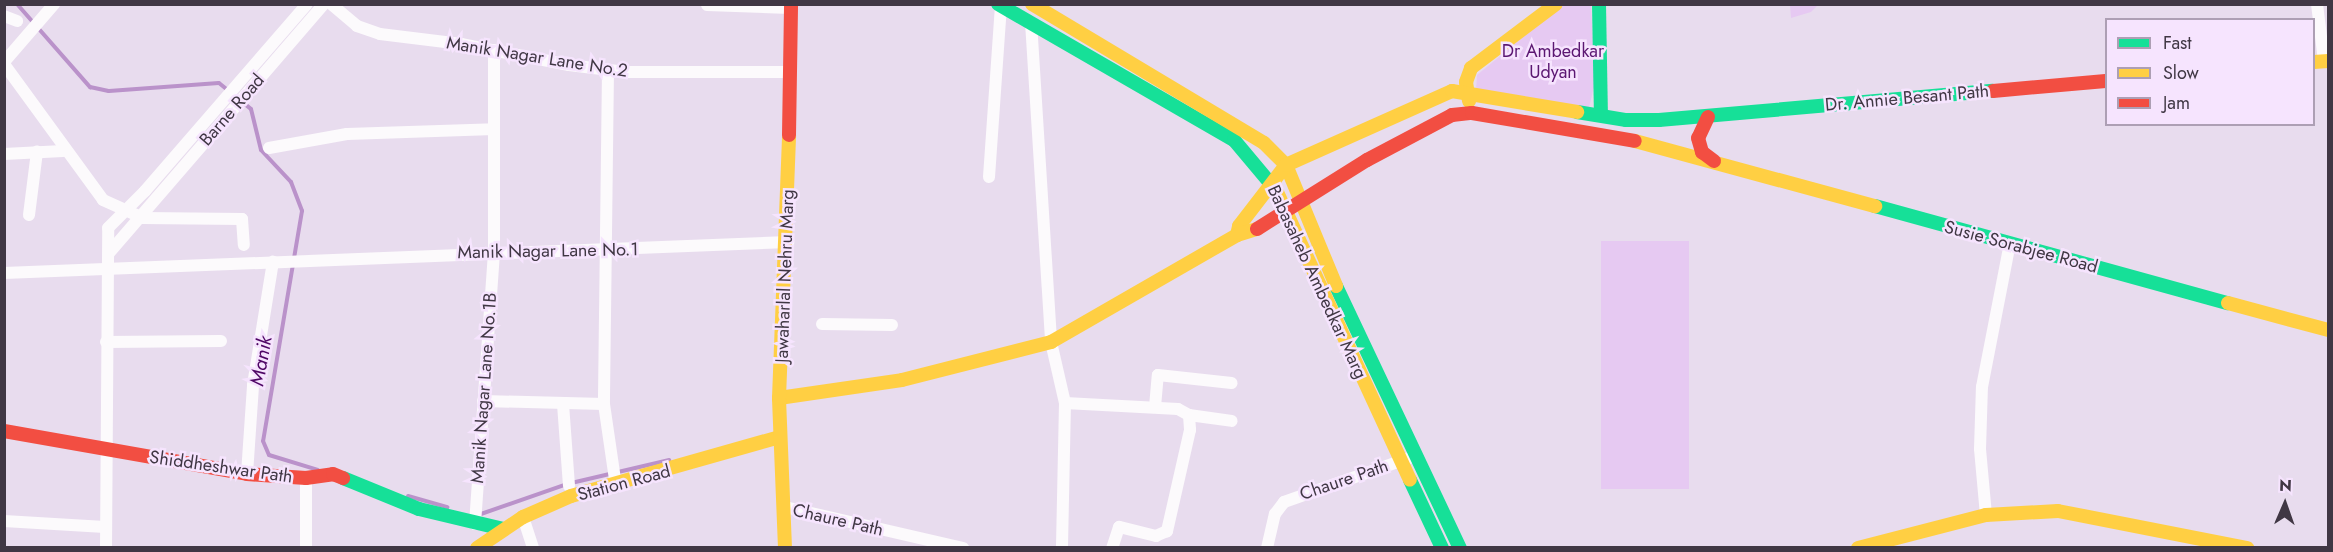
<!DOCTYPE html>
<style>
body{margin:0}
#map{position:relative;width:2333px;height:552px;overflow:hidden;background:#e8dcee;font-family:Jost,sans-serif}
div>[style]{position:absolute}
.green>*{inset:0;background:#e6c9f2;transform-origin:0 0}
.stream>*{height:4px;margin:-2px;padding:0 2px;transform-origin:2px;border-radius:2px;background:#ba92ca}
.street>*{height:12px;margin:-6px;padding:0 6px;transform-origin:6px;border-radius:6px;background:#fcfafc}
.fast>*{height:14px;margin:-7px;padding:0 7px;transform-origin:7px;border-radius:7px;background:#16e098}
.slow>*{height:14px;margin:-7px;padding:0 7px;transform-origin:7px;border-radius:7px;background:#ffcf43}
.jam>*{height:14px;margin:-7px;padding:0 7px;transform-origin:7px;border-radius:7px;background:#f24e42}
span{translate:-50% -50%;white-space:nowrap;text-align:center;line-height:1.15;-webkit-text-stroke:5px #f6e4fe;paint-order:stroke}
.park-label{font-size:18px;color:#5b1772}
.street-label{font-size:18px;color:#403744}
.water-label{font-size:20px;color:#4f0665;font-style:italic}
.frame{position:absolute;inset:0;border:6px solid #403744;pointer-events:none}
.legend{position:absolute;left:2105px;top:18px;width:210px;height:108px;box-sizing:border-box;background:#f6e4fe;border:2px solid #ad9fb4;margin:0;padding:8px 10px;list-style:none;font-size:18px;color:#403744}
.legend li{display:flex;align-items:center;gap:12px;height:30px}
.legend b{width:30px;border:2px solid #ad9fb4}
.north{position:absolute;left:2255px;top:474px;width:60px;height:60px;-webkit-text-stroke:4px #f6e4fe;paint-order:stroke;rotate:2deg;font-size:16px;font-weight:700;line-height:24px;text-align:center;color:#403744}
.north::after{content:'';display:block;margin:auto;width:21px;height:27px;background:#403744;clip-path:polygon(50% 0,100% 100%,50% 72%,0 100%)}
</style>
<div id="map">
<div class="green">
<i style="clip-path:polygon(1562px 5px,1591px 5px,1595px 82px,1589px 108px,1476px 91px,1477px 75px)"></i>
<i style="clip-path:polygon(1790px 5px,1790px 4px,1818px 5px,1811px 12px,1791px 18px)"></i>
<i style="left:1601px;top:241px;width:88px;height:248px"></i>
</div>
<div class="stream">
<i style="left:17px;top:4px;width:111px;rotate:48.7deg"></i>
<i style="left:90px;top:87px;width:19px;rotate:12deg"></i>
<i style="left:109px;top:91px;width:110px;rotate:-4.2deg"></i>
<i style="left:219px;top:83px;width:41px;rotate:39.1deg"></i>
<i style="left:251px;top:109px;width:42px;rotate:76.3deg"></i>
<i style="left:261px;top:150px;width:44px;rotate:46.8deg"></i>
<i style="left:291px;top:182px;width:31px;rotate:69deg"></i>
<i style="left:302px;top:211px;width:233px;rotate:99.6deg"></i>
<i style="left:263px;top:441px;width:15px;rotate:67deg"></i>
<i style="left:269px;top:455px;width:51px;rotate:17deg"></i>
<i style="left:408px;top:496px;width:41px;rotate:15.8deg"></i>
<i style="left:478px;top:515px;width:94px;rotate:-19.2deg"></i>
<i style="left:567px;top:484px;width:105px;rotate:-13.2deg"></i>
</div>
<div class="street">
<i style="left:331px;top:4px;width:34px;rotate:40deg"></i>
<i style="left:357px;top:26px;width:24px;rotate:19deg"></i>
<i style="left:380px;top:34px;width:82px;rotate:7deg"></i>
<i style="left:461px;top:44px;width:110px;rotate:11deg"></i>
<i style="left:569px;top:65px;width:57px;rotate:7deg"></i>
<i style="left:626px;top:72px;width:162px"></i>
<i style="left:2317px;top:4px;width:57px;rotate:83deg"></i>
<i style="left:707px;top:5px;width:83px;rotate:2.1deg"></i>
<i style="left:4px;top:16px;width:14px;rotate:21deg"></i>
<i style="left:1031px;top:22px;width:321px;rotate:86.4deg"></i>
<i style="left:1051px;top:342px;width:63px;rotate:77.1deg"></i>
<i style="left:1065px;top:403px;width:145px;rotate:91.2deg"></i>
<i style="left:4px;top:62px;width:77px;rotate:-49.2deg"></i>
<i style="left:4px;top:64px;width:168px;rotate:53.9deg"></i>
<i style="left:103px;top:200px;width:44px;rotate:24.2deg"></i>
<i style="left:143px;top:218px;width:99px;rotate:0.6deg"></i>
<i style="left:242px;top:219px;width:26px;rotate:86deg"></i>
<i style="left:608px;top:70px;width:334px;rotate:90.7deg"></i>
<i style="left:604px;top:404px;width:83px;rotate:81.7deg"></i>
<i style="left:269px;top:148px;width:79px;rotate:-10.2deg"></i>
<i style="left:347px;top:134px;width:147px;rotate:-1.9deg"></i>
<i style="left:4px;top:154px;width:59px;rotate:-2.9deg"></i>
<i style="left:989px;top:177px;width:171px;rotate:-86deg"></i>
<i style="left:29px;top:215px;width:64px;rotate:-82.8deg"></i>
<i style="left:109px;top:253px;width:329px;rotate:-49.2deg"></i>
<i style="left:4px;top:273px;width:785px;rotate:-2.26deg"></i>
<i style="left:822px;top:324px;width:70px;rotate:0.8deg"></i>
<i style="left:106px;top:342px;width:115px;rotate:-0.5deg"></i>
<i style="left:483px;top:401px;width:121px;rotate:1.4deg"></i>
<i style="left:1065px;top:403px;width:113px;rotate:3deg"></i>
<i style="left:1178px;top:409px;width:13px;rotate:29deg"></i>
<i style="left:1189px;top:415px;width:15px;rotate:86deg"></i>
<i style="left:1190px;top:430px;width:104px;rotate:102.8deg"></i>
<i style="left:1167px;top:531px;width:12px;rotate:156deg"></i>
<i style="left:1156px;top:536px;width:38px;rotate:-166deg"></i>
<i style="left:1119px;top:527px;width:22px;rotate:108deg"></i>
<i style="left:563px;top:404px;width:82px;rotate:85.8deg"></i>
<i style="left:1155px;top:407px;width:32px;rotate:-85deg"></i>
<i style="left:1158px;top:375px;width:74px;rotate:6.2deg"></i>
<i style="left:1189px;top:415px;width:43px;rotate:7.9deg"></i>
<i style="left:247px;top:474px;width:89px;rotate:-86.1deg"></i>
<i style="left:253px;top:385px;width:125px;rotate:-80.8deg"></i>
<i style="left:785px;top:507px;width:183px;rotate:13deg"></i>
<i style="left:1986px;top:515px;width:66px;rotate:-95.2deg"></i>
<i style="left:1980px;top:449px;width:62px;rotate:-88.2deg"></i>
<i style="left:1982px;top:387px;width:147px;rotate:-79deg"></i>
<i style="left:523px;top:517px;width:33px;rotate:72deg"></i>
<i style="left:4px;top:521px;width:101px;rotate:3.4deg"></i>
<i style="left:475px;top:524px;width:274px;rotate:-86deg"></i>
<i style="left:494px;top:251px;width:201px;rotate:-90deg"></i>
<i style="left:106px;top:548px;width:320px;rotate:-89.6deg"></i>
<i style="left:108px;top:228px;width:52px;rotate:-45deg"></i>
<i style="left:145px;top:191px;width:247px;rotate:-49.1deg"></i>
<i style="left:306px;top:548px;width:70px;rotate:-90deg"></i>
<i style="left:1267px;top:548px;width:35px;rotate:-77deg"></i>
<i style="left:1275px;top:514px;width:15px;rotate:-53deg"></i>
<i style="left:1284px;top:502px;width:133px;rotate:-19.4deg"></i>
</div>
<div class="fast">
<i style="left:998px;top:4px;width:272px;rotate:30deg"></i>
<i style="left:1234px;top:140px;width:65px;rotate:50deg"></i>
<i style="left:1599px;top:4px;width:111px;rotate:89deg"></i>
<i style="left:1577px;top:112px;width:50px;rotate:9.3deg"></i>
<i style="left:1626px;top:120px;width:33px"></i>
<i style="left:1659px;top:120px;width:335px;rotate:-5deg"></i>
<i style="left:1875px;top:206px;width:366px;rotate:15.4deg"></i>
<i style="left:1336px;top:286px;width:290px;rotate:64.7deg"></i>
<i style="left:343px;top:478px;width:82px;rotate:22.2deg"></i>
<i style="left:419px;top:509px;width:86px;rotate:13.4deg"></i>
<i style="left:1410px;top:480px;width:75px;rotate:64.8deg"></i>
</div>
<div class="slow">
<i style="left:1032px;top:4px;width:270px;rotate:30.9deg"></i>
<i style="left:1264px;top:143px;width:31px;rotate:45deg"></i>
<i style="left:1286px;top:165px;width:131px;rotate:67.5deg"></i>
<i style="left:2314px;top:62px;width:14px;rotate:-4deg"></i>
<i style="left:1469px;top:101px;width:19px;rotate:-99deg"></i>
<i style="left:1466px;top:82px;width:15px;rotate:-70deg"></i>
<i style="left:1471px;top:68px;width:106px;rotate:-37deg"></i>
<i style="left:1635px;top:141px;width:249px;rotate:15.2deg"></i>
<i style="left:1276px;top:190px;width:319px;rotate:65.2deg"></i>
<i style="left:1237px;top:235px;width:9px;rotate:-77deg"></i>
<i style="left:1239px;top:226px;width:77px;rotate:-52.4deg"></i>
<i style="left:1286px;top:165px;width:182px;rotate:-24deg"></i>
<i style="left:1452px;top:91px;width:127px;rotate:9.5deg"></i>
<i style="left:2228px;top:303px;width:104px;rotate:15.1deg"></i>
<i style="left:779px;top:398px;width:124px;rotate:-8.3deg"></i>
<i style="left:902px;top:380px;width:154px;rotate:-14.3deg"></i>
<i style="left:1051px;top:342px;width:215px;rotate:-29.9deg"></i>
<i style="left:1237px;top:235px;width:21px;rotate:-17deg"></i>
<i style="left:477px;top:548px;width:55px;rotate:-34deg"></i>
<i style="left:523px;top:517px;width:52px;rotate:-23.6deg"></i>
<i style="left:571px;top:496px;width:217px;rotate:-15.8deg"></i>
<i style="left:785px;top:548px;width:150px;rotate:-92.3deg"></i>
<i style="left:779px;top:398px;width:263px;rotate:-87.8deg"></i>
<i style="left:1858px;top:548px;width:132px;rotate:-14.5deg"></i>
<i style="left:1986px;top:515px;width:72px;rotate:-3.2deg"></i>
<i style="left:2058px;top:511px;width:193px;rotate:11.1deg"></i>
</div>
<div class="jam">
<i style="left:1993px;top:91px;width:113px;rotate:-5.1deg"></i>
<i style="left:1708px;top:117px;width:23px;rotate:115deg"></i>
<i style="left:1698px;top:138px;width:15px;rotate:74deg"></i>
<i style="left:1702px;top:152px;width:15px;rotate:37deg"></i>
<i style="left:789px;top:135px;width:131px;rotate:-89.1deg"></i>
<i style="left:1257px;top:229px;width:130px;rotate:-32.1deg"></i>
<i style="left:1367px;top:160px;width:96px;rotate:-27.9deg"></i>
<i style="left:1452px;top:115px;width:20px;rotate:-6deg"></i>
<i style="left:1472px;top:113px;width:165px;rotate:9.7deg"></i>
<i style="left:4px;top:431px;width:247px;rotate:10deg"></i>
<i style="left:247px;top:474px;width:59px;rotate:3.9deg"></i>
<i style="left:306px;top:478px;width:27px;rotate:-8deg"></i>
<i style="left:333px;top:474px;width:11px;rotate:22deg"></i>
</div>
<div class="park-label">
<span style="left:1553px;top:62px">Dr Ambedkar<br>Udyan</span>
</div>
<div class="street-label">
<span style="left:537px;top:57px;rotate:9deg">Manik Nagar Lane No.2</span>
<span style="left:1907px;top:98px;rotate:-5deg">Dr. Annie Besant Path</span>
<span style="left:232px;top:110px;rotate:-49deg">Barne Road</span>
<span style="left:2021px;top:247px;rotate:15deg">Susie Sorabjee Road</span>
<span style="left:548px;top:251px;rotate:-1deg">Manik Nagar Lane No.1</span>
<span style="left:785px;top:276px;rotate:-88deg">Jawaharlal Nehru Marg</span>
<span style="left:1317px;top:282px;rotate:65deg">Babasaheb Ambedkar Marg</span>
<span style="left:484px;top:388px;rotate:-86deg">Manik Nagar Lane No.1B</span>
<span style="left:221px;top:467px;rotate:8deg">Shiddheshwar Path</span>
<span style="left:1344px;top:480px;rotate:-19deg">Chaure Path</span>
<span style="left:624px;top:483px;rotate:-15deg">Station Road</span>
<span style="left:838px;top:520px;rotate:13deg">Chaure Path</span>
</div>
<div class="water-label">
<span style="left:261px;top:361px;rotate:-80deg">Manik</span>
</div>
<div class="frame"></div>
<ul class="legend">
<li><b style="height:8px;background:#16e098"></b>Fast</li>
<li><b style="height:8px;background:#ffcf43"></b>Slow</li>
<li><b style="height:8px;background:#f24e42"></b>Jam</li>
</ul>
<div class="north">N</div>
</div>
